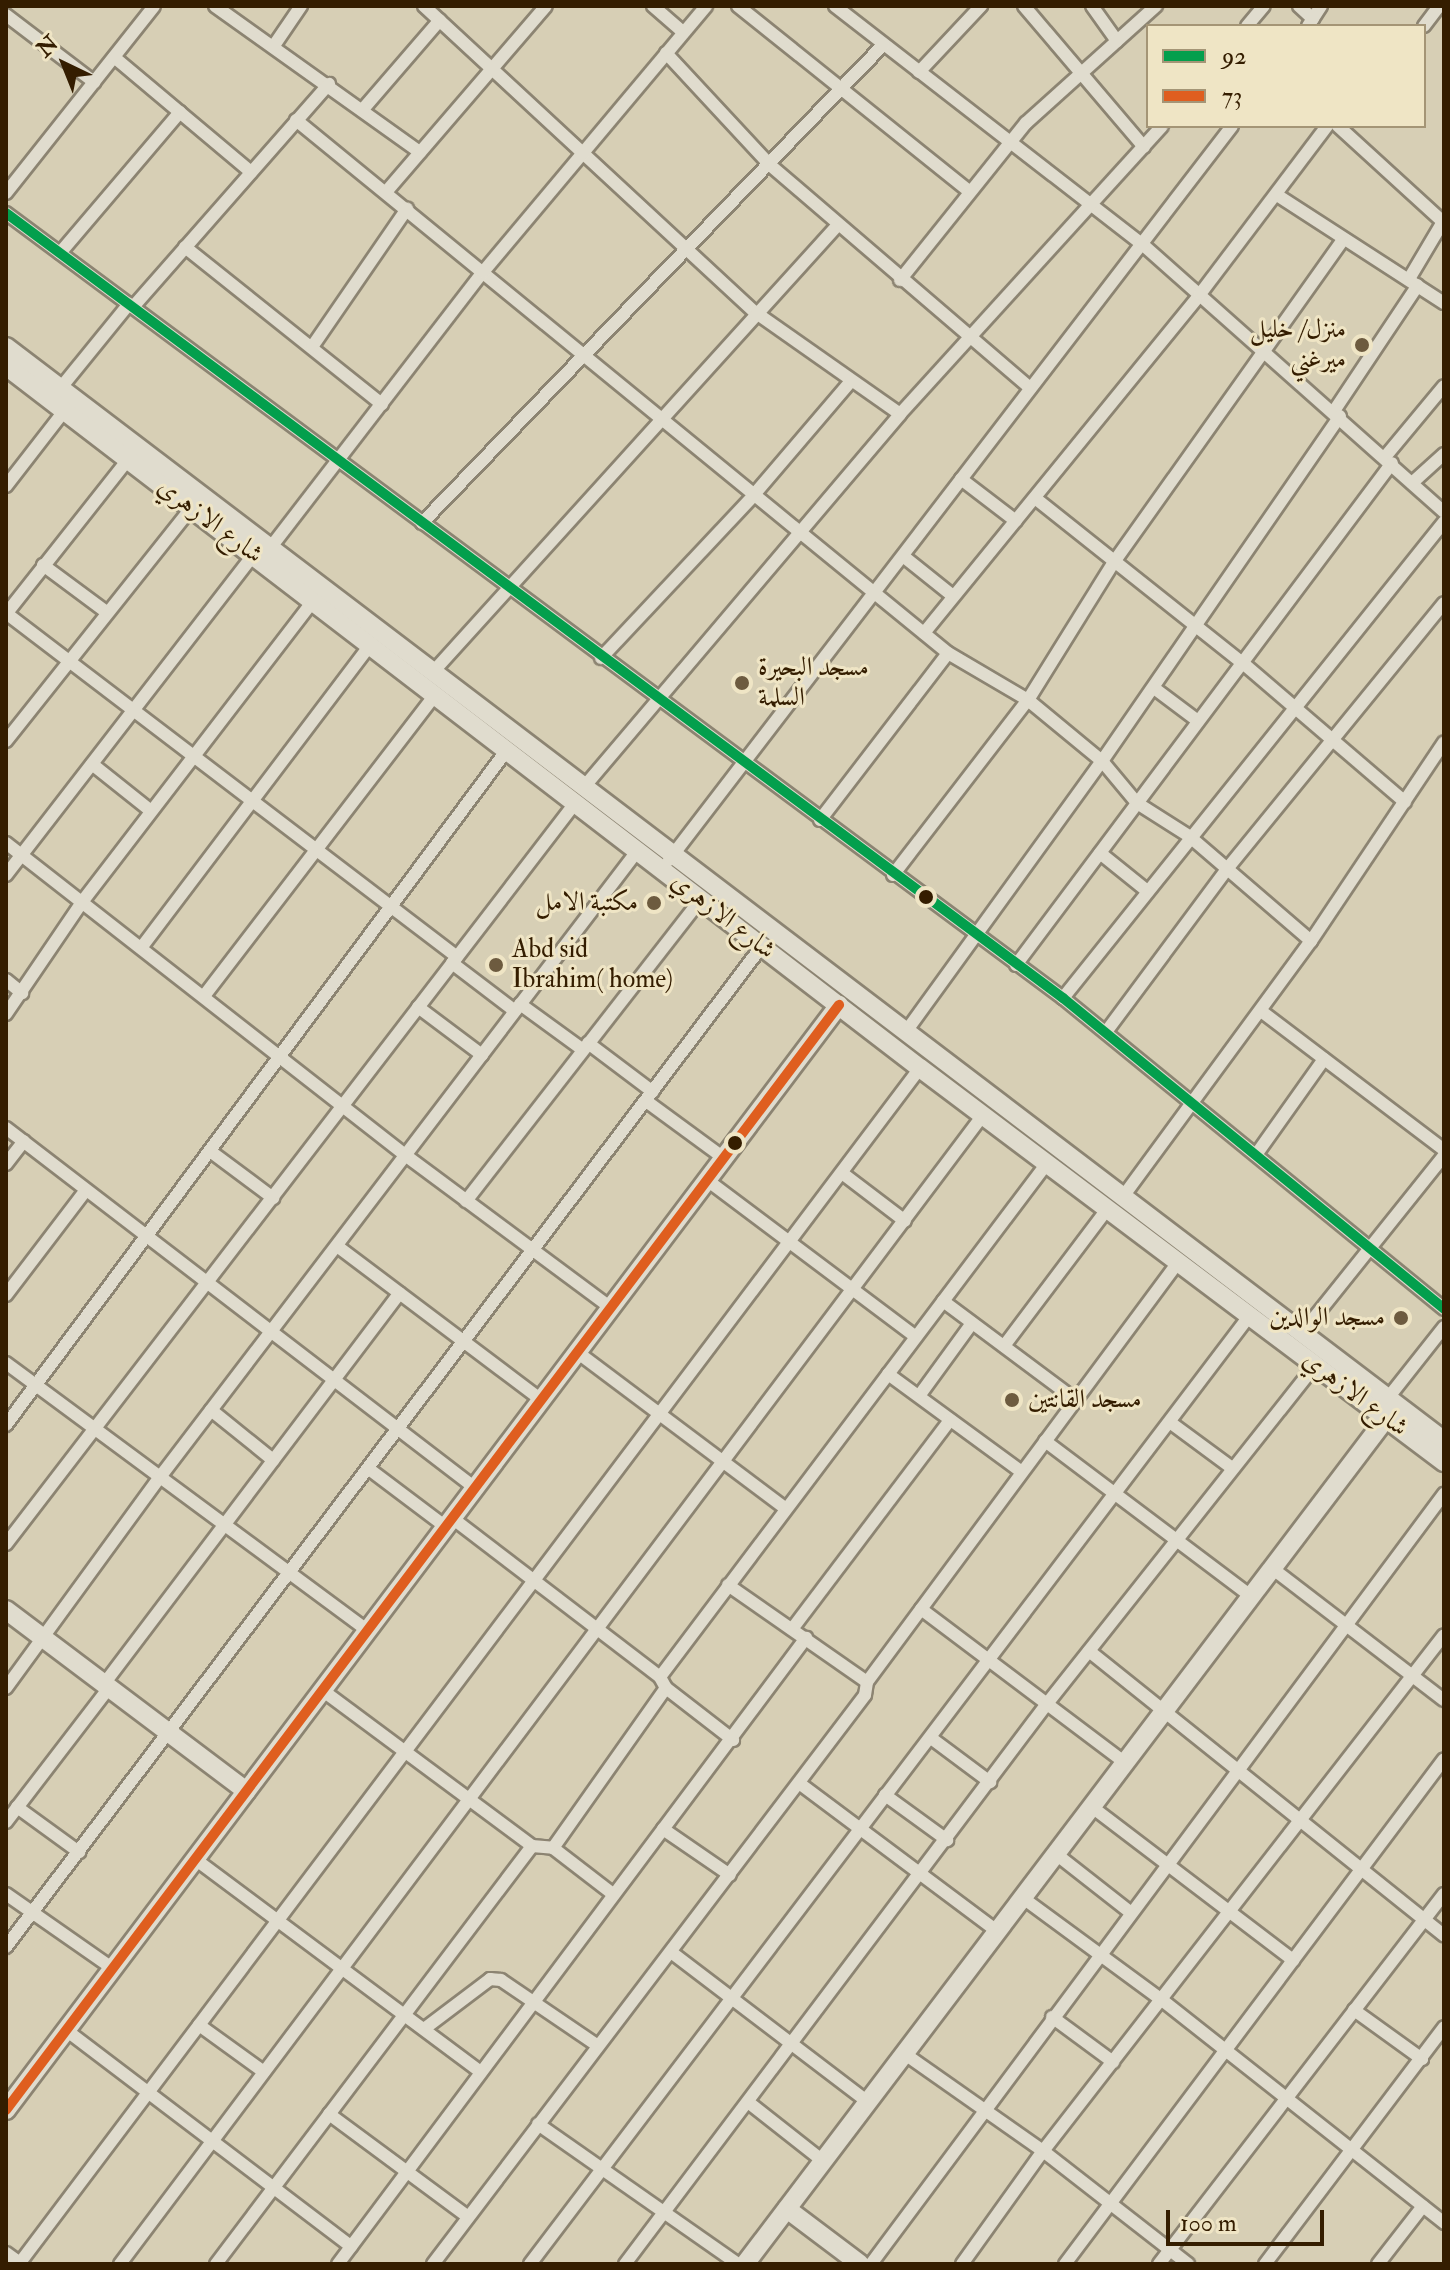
<!DOCTYPE html>
<meta charset="utf-8">
<style>
body{margin:0}
#map{position:relative;width:1450px;height:2270px;overflow:hidden;background:#d7cfb5;font-family:"IM FELL Double Pica",Amiri,serif}
div>[style]{position:absolute}
.roads{filter:drop-shadow(2px 0 #8c8472) drop-shadow(-2px 0 #8c8472) drop-shadow(0 2px #8c8472) drop-shadow(0 -2px #8c8472)}
.street>*{height:12px;margin:-6px;padding:0 6px;transform-origin:6px;border-radius:6px;background:#e0dcce}
.secondary>*{height:18px;margin:-9px;padding:0 9px;transform-origin:9px;border-radius:9px;background:#e0dcce}
.bus-1>*{height:10px;margin:-5px;padding:0 5px;transform-origin:5px;border-radius:5px;background:#039f4d}
.bus-2>*{height:10px;margin:-5px;padding:0 5px;transform-origin:5px;border-radius:5px;background:#df5e1f}
.dots>*{width:22px;height:22px;translate:-50% -50%;box-sizing:border-box;border:4px solid #efe5c5;border-radius:50%}
span{translate:-50% -50%;white-space:nowrap;text-align:center;line-height:1.15;-webkit-text-stroke:6px #efe5c5;paint-order:stroke}
.poi-label{font-size:26px;color:#341d00}
.right{translate:-100% -50%;text-align:right}
.left{translate:0 -50%;text-align:left}
.street-label{font-size:26px;color:#341d00}
.frame{position:absolute;inset:0;border:8px solid #341d00;pointer-events:none}
.legend{position:absolute;left:1146px;top:24px;width:280px;height:104px;box-sizing:border-box;background:#efe5c5;border:2px solid #a49576;margin:0;padding:10px 14px;list-style:none;font-size:24px;color:#341d00}
.legend li{display:flex;align-items:center;gap:16px;height:40px}
.legend b{width:40px;border:2px solid #a49576}
.north{position:absolute;left:24px;top:24px;width:80px;height:80px;-webkit-text-stroke:6px #efe5c5;paint-order:stroke;rotate:317deg;font-size:22px;font-weight:700;line-height:32px;text-align:center;color:#341d00}
.north::after{content:'';display:block;margin:auto;width:28px;height:36px;background:#341d00;clip-path:polygon(50% 0,100% 100%,50% 72%,0 100%)}
.scale{position:absolute;left:1166px;top:2210px;width:158px;height:36px;box-sizing:border-box;border:4px solid #341d00;border-top:0;padding-left:10px;font-size:24px;line-height:28px;white-space:nowrap;color:#341d00;-webkit-text-stroke:6px #efe5c5;paint-order:stroke}
</style>
<div id="map">
<div class="roads">
<div class="street">
<i style="left:215px;top:6px;width:252px;rotate:35.5deg"></i>
<i style="left:424px;top:6px;width:451px;rotate:42.8deg"></i>
<i style="left:755px;top:312px;width:177px;rotate:35.1deg"></i>
<i style="left:653px;top:6px;width:40px;rotate:41deg"></i>
<i style="left:738px;top:6px;width:295px;rotate:38.7deg"></i>
<i style="left:835px;top:6px;width:387px;rotate:37.8deg"></i>
<i style="left:1141px;top:243px;width:405px;rotate:41.6deg"></i>
<i style="left:1024px;top:6px;width:185px;rotate:49.6deg"></i>
<i style="left:1092px;top:6px;width:43px;rotate:54.5deg"></i>
<i style="left:1299px;top:6px;width:19px;rotate:43deg"></i>
<i style="left:6px;top:15px;width:111px;rotate:37.3deg"></i>
<i style="left:1247px;top:26px;width:26px;rotate:-50deg"></i>
<i style="left:1308px;top:26px;width:24px;rotate:-57deg"></i>
<i style="left:1424px;top:26px;width:25px;rotate:-53deg"></i>
<i style="left:273px;top:47px;width:50px;rotate:-55.7deg"></i>
<i style="left:666px;top:53px;width:153px;rotate:47.1deg"></i>
<i style="left:770px;top:165px;width:343px;rotate:40.6deg"></i>
<i style="left:114px;top:57px;width:179px;rotate:40deg"></i>
<i style="left:919px;top:72px;width:91px;rotate:-46.8deg"></i>
<i style="left:364px;top:108px;width:116px;rotate:-49.2deg"></i>
<i style="left:296px;top:120px;width:842px;rotate:39.27deg"></i>
<i style="left:948px;top:653px;width:93px;rotate:30.4deg"></i>
<i style="left:1028px;top:700px;width:96px;rotate:39.5deg"></i>
<i style="left:1102px;top:761px;width:55px;rotate:50.2deg"></i>
<i style="left:1137px;top:803px;width:62px;rotate:32.4deg"></i>
<i style="left:1189px;top:836px;width:161px;rotate:40.7deg"></i>
<i style="left:1338px;top:126px;width:142px;rotate:42.4deg"></i>
<i style="left:386px;top:192px;width:245px;rotate:-49.3deg"></i>
<i style="left:6px;top:193px;width:238px;rotate:-51.6deg"></i>
<i style="left:1277px;top:195px;width:199px;rotate:32.9deg"></i>
<i style="left:6px;top:213px;width:1317px;rotate:36.6deg"></i>
<i style="left:1063px;top:998px;width:492px;rotate:39.2deg"></i>
<i style="left:185px;top:247px;width:252px;rotate:38.6deg"></i>
<i style="left:60px;top:253px;width:185px;rotate:-49.6deg"></i>
<i style="left:1409px;top:279px;width:69px;rotate:-59.3deg"></i>
<i style="left:900px;top:280px;width:201px;rotate:-51.3deg"></i>
<i style="left:1026px;top:123px;width:175px;rotate:-42deg"></i>
<i style="left:133px;top:307px;width:297px;rotate:-48.7deg"></i>
<i style="left:312px;top:347px;width:168px;rotate:-55.5deg"></i>
<i style="left:59px;top:390px;width:111px;rotate:-50.9deg"></i>
<i style="left:1334px;top:411px;width:151px;rotate:-56.3deg"></i>
<i style="left:1385px;top:457px;width:92px;rotate:-50.3deg"></i>
<i style="left:961px;top:479px;width:69px;rotate:37.4deg"></i>
<i style="left:1412px;top:483px;width:43px;rotate:-42.2deg"></i>
<i style="left:6px;top:486px;width:96px;rotate:-52.2deg"></i>
<i style="left:1035px;top:498px;width:267px;rotate:38.5deg"></i>
<i style="left:1244px;top:664px;width:212px;rotate:40.6deg"></i>
<i style="left:422px;top:523px;width:665px;rotate:-46.03deg"></i>
<i style="left:271px;top:547px;width:347px;rotate:-52.4deg"></i>
<i style="left:483px;top:272px;width:347px;rotate:-50deg"></i>
<i style="left:903px;top:556px;width:64px;rotate:38.7deg"></i>
<i style="left:43px;top:565px;width:77px;rotate:36.6deg"></i>
<i style="left:6px;top:613px;width:567px;rotate:37.33deg"></i>
<i style="left:6px;top:614px;width:199px;rotate:-51.7deg"></i>
<i style="left:924px;top:633px;width:437px;rotate:-50.8deg"></i>
<i style="left:1200px;top:294px;width:211px;rotate:-52.9deg"></i>
<i style="left:601px;top:658px;width:221px;rotate:-46.8deg"></i>
<i style="left:752px;top:497px;width:153px;rotate:-49.5deg"></i>
<i style="left:433px;top:672px;width:602px;rotate:-47.83deg"></i>
<i style="left:1154px;top:688px;width:55px;rotate:36.9deg"></i>
<i style="left:6px;top:741px;width:299px;rotate:-51.5deg"></i>
<i style="left:92px;top:764px;width:75px;rotate:38.5deg"></i>
<i style="left:584px;top:787px;width:489px;rotate:-49.7deg"></i>
<i style="left:900px;top:414px;width:389px;rotate:-47.7deg"></i>
<i style="left:820px;top:820px;width:210px;rotate:-52.5deg"></i>
<i style="left:6px;top:843px;width:507px;rotate:38.02deg"></i>
<i style="left:405px;top:1155px;width:257px;rotate:36.6deg"></i>
<i style="left:1100px;top:853px;width:59px;rotate:38.8deg"></i>
<i style="left:669px;top:860px;width:925px;rotate:-52.51deg"></i>
<i style="left:6px;top:875px;width:406px;rotate:-52.3deg"></i>
<i style="left:893px;top:875px;width:221px;rotate:-52.4deg"></i>
<i style="left:1028px;top:700px;width:163px;rotate:-58.1deg"></i>
<i style="left:1114px;top:562px;width:395px;rotate:-54.6deg"></i>
<i style="left:141px;top:948px;width:380px;rotate:-52.9deg"></i>
<i style="left:452px;top:963px;width:79px;rotate:37.3deg"></i>
<i style="left:1016px;top:965px;width:627px;rotate:-53.17deg"></i>
<i style="left:6px;top:980px;width:21px;rotate:39deg"></i>
<i style="left:204px;top:996px;width:381px;rotate:-52.5deg"></i>
<i style="left:1063px;top:998px;width:610px;rotate:-51.33deg"></i>
<i style="left:520px;top:1004px;width:78px;rotate:36.1deg"></i>
<i style="left:418px;top:1007px;width:80px;rotate:36.9deg"></i>
<i style="left:1261px;top:1011px;width:230px;rotate:37.2deg"></i>
<i style="left:6px;top:1014px;width:135px;rotate:-55.8deg"></i>
<i style="left:82px;top:902px;width:379px;rotate:-52.5deg"></i>
<i style="left:1106px;top:1032px;width:203px;rotate:-53.4deg"></i>
<i style="left:1227px;top:869px;width:343px;rotate:-50.8deg"></i>
<i style="left:905px;top:1033px;width:336px;rotate:-54.1deg"></i>
<i style="left:1102px;top:761px;width:419px;rotate:-55.4deg"></i>
<i style="left:588px;top:1043px;width:81px;rotate:37deg"></i>
<i style="left:646px;top:1101px;width:97px;rotate:36.2deg"></i>
<i style="left:6px;top:1128px;width:591px;rotate:37.51deg"></i>
<i style="left:210px;top:1151px;width:79px;rotate:36.7deg"></i>
<i style="left:1258px;top:1152px;width:114px;rotate:-54.6deg"></i>
<i style="left:6px;top:1164px;width:29px;rotate:-52deg"></i>
<i style="left:842px;top:1173px;width:79px;rotate:37.3deg"></i>
<i style="left:707px;top:1180px;width:261px;rotate:36.9deg"></i>
<i style="left:1122px;top:1198px;width:319px;rotate:-53.7deg"></i>
<i style="left:1311px;top:941px;width:239px;rotate:-56.2deg"></i>
<i style="left:466px;top:1201px;width:384px;rotate:-52.1deg"></i>
<i style="left:337px;top:1246px;width:256px;rotate:37deg"></i>
<i style="left:6px;top:1295px;width:132px;rotate:-52.7deg"></i>
<i style="left:943px;top:1301px;width:166px;rotate:36.7deg"></i>
<i style="left:1302px;top:1333px;width:227px;rotate:-51.3deg"></i>
<i style="left:1004px;top:1346px;width:173px;rotate:-53deg"></i>
<i style="left:577px;top:1352px;width:261px;rotate:36.9deg"></i>
<i style="left:6px;top:1363px;width:449px;rotate:36.5deg"></i>
<i style="left:888px;top:1374px;width:166px;rotate:36.2deg"></i>
<i style="left:919px;top:1396px;width:90px;rotate:-54deg"></i>
<i style="left:1384px;top:1403px;width:97px;rotate:-51.7deg"></i>
<i style="left:211px;top:1410px;width:80px;rotate:38.9deg"></i>
<i style="left:1171px;top:1423px;width:76px;rotate:36.4deg"></i>
<i style="left:6px;top:1425px;width:841px;rotate:-53.42deg"></i>
<i style="left:1045px;top:1441px;width:259px;rotate:37deg"></i>
<i style="left:369px;top:1469px;width:96px;rotate:37deg"></i>
<i style="left:452px;top:1518px;width:262px;rotate:37.4deg"></i>
<i style="left:6px;top:1544px;width:936px;rotate:-52.47deg"></i>
<i style="left:1273px;top:1569px;width:215px;rotate:37.5deg"></i>
<i style="left:728px;top:1585px;width:169px;rotate:34.9deg"></i>
<i style="left:921px;top:1609px;width:256px;rotate:37deg"></i>
<i style="left:792px;top:1629px;width:262px;rotate:-52.9deg"></i>
<i style="left:1089px;top:1651px;width:455px;rotate:38.7deg"></i>
<i style="left:104px;top:1684px;width:490px;rotate:-52.9deg"></i>
<i style="left:6px;top:1688px;width:261px;rotate:-53.9deg"></i>
<i style="left:160px;top:1477px;width:788px;rotate:-52.68deg"></i>
<i style="left:666px;top:1688px;width:85px;rotate:37.8deg"></i>
<i style="left:322px;top:1690px;width:262px;rotate:36.6deg"></i>
<i style="left:931px;top:1738px;width:74px;rotate:36.7deg"></i>
<i style="left:799px;top:1783px;width:249px;rotate:36.8deg"></i>
<i style="left:885px;top:1795px;width:77px;rotate:36deg"></i>
<i style="left:17px;top:1807px;width:77px;rotate:36deg"></i>
<i style="left:1092px;top:1807px;width:253px;rotate:37.3deg"></i>
<i style="left:6px;top:1822px;width:169px;rotate:-52.5deg"></i>
<i style="left:663px;top:1829px;width:81px;rotate:34.5deg"></i>
<i style="left:553px;top:1848px;width:76px;rotate:37.5deg"></i>
<i style="left:1056px;top:1854px;width:94px;rotate:38.1deg"></i>
<i style="left:195px;top:1859px;width:353px;rotate:36.7deg"></i>
<i style="left:6px;top:1894px;width:129px;rotate:34.9deg"></i>
<i style="left:1023px;top:1898px;width:172px;rotate:36.3deg"></i>
<i style="left:1162px;top:2000px;width:360px;rotate:38.3deg"></i>
<i style="left:6px;top:1947px;width:1254px;rotate:-52.94deg"></i>
<i style="left:671px;top:1952px;width:248px;rotate:37.3deg"></i>
<i style="left:1354px;top:2010px;width:84px;rotate:35.8deg"></i>
<i style="left:1052px;top:2017px;width:76px;rotate:36.4deg"></i>
<i style="left:199px;top:2025px;width:80px;rotate:35.9deg"></i>
<i style="left:424px;top:2029px;width:83px;rotate:-37.1deg"></i>
<i style="left:490px;top:1979px;width:11px;rotate:5deg"></i>
<i style="left:501px;top:1980px;width:117px;rotate:34.2deg"></i>
<i style="left:66px;top:2030px;width:358px;rotate:37.2deg"></i>
<i style="left:905px;top:2054px;width:169px;rotate:35.1deg"></i>
<i style="left:1043px;top:2151px;width:184px;rotate:37.9deg"></i>
<i style="left:748px;top:2102px;width:95px;rotate:38.2deg"></i>
<i style="left:329px;top:2114px;width:173px;rotate:36.5deg"></i>
<i style="left:538px;top:2124px;width:244px;rotate:35deg"></i>
<i style="left:6px;top:2253px;width:19px;rotate:36deg"></i>
<i style="left:19px;top:2264px;width:1497px;rotate:-53.01deg"></i>
<i style="left:120px;top:2264px;width:1437px;rotate:-53.09deg"></i>
<i style="left:216px;top:2264px;width:524px;rotate:-52.91deg"></i>
<i style="left:532px;top:1846px;width:21px;rotate:5deg"></i>
<i style="left:553px;top:1848px;width:196px;rotate:-54.8deg"></i>
<i style="left:666px;top:1688px;width:13px;rotate:-119deg"></i>
<i style="left:660px;top:1677px;width:645px;rotate:-53.01deg"></i>
<i style="left:338px;top:2264px;width:782px;rotate:-53.22deg"></i>
<i style="left:433px;top:2264px;width:714px;rotate:-52.79deg"></i>
<i style="left:865px;top:1695px;width:13px;rotate:-81deg"></i>
<i style="left:867px;top:1682px;width:524px;rotate:-53.46deg"></i>
<i style="left:530px;top:2264px;width:1191px;rotate:-52.81deg"></i>
<i style="left:625px;top:2264px;width:700px;rotate:-53.02deg"></i>
<i style="left:1046px;top:1705px;width:435px;rotate:-51.6deg"></i>
<i style="left:871px;top:2264px;width:960px;rotate:-53.35deg"></i>
<i style="left:962px;top:2264px;width:139px;rotate:-54.4deg"></i>
<i style="left:1043px;top:2151px;width:653px;rotate:-52.15deg"></i>
<i style="left:1065px;top:2264px;width:631px;rotate:-53.11deg"></i>
<i style="left:1159px;top:2264px;width:467px;rotate:-52.4deg"></i>
<i style="left:1265px;top:2264px;width:297px;rotate:-52.9deg"></i>
<i style="left:1378px;top:2264px;width:73px;rotate:-52.2deg"></i>
</div>
<div class="secondary">
<i style="left:6px;top:347px;width:1807px;rotate:37.26deg"></i>
<i style="left:6px;top:366px;width:1152px;rotate:37.53deg"></i>
<i style="left:920px;top:1068px;width:656px;rotate:36.94deg"></i>
<i style="left:6px;top:1610px;width:301px;rotate:37deg"></i>
<i style="left:6px;top:2110px;width:1384px;rotate:-52.99deg"></i>
<i style="left:787px;top:2209px;width:91px;rotate:37deg"></i>
<i style="left:745px;top:2264px;width:1073px;rotate:-52.84deg"></i>
</div>
</div>
<div class="bus-1">
<i style="left:6px;top:213px;width:1317px;rotate:36.6deg"></i>
<i style="left:1063px;top:998px;width:492px;rotate:39.2deg"></i>
</div>
<div class="bus-2">
<i style="left:6px;top:2110px;width:1384px;rotate:-52.99deg"></i>
</div>
<div class="dots">
<i style="left:1362px;top:345px;background:#6d5b3f"></i>
<i style="left:742px;top:683px;background:#6d5b3f"></i>
<i style="left:926px;top:897px;background:#341d00"></i>
<i style="left:654px;top:903px;background:#6d5b3f"></i>
<i style="left:496px;top:965px;background:#6d5b3f"></i>
<i style="left:735px;top:1143px;background:#341d00"></i>
<i style="left:1401px;top:1318px;background:#6d5b3f"></i>
<i style="left:1012px;top:1400px;background:#6d5b3f"></i>
</div>
<div class="poi-label">
<span class="right" style="left:1346px;top:345px">منزل/ خليل<br>ميرغني</span>
<span class="left" style="left:758px;top:683px">مسجد البحيرة<br>السلمة</span>
<span class="right" style="left:638px;top:903px">مكتبة الامل</span>
<span class="left" style="left:512px;top:965px">Abd sid<br>Ibrahim( home)</span>
<span class="right" style="left:1385px;top:1318px">مسجد الوالدين</span>
<span class="left" style="left:1028px;top:1400px">مسجد القانتين</span>
</div>
<div class="street-label">
<span style="left:210px;top:521px;rotate:37deg">شارع الازهري</span>
<span style="left:723px;top:916px;rotate:38deg">شارع الازهري</span>
<span style="left:1355px;top:1394px;rotate:37deg">شارع الازهري</span>
</div>
<div class="frame"></div>
<ul class="legend">
<li><b style="height:10px;background:#039f4d"></b>92</li>
<li><b style="height:10px;background:#df5e1f"></b>73</li>
</ul>
<div class="north">N</div>
<div class="scale">100 m</div>
</div>
